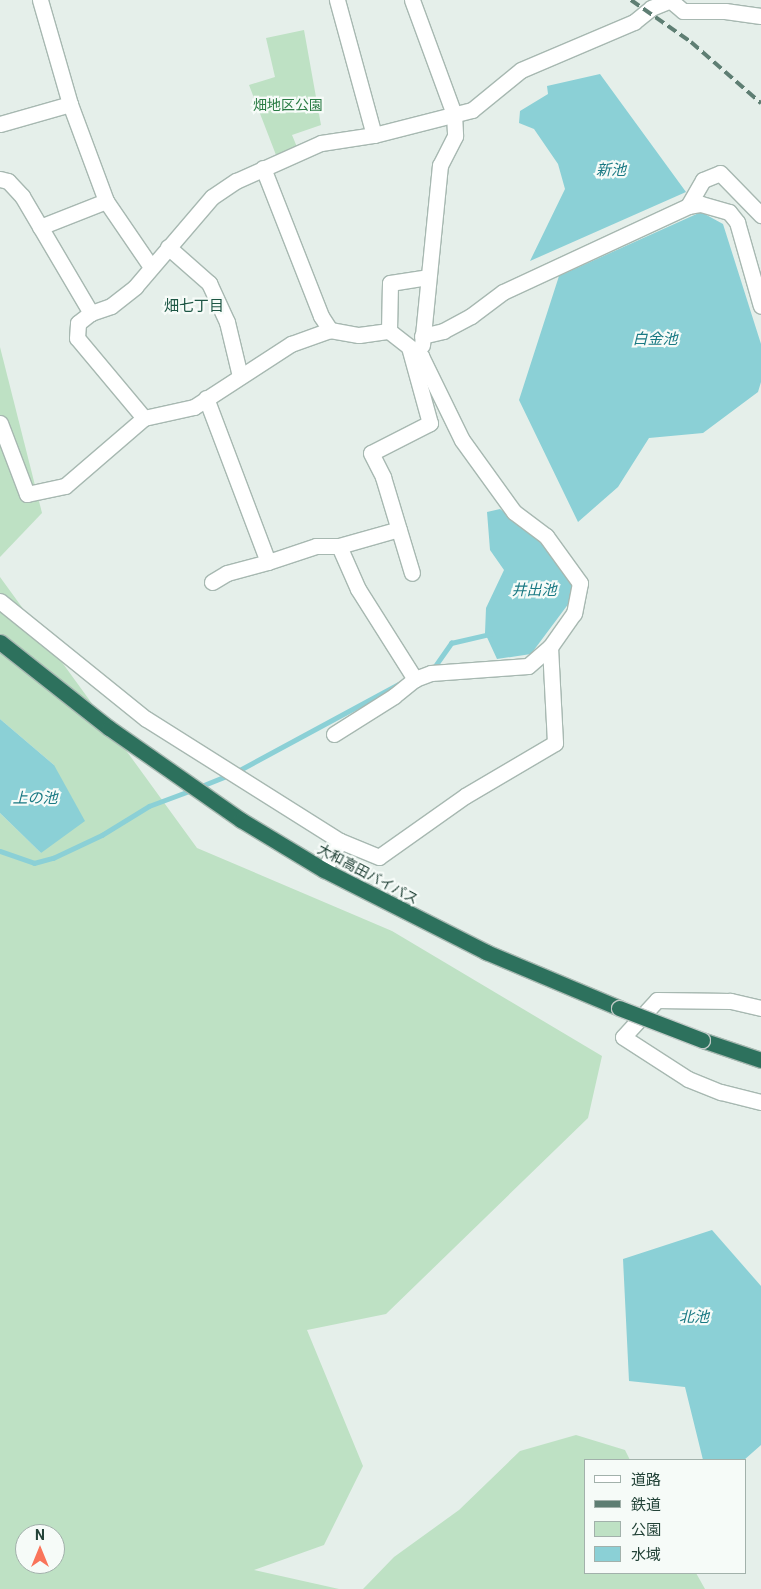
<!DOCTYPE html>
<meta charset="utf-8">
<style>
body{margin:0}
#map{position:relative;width:761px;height:1589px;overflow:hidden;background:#e5efea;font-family:Roboto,"Noto Sans JP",sans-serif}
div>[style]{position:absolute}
.green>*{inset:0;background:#bee1c4}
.water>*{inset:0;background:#8bd0d6}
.stream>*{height:4.5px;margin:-2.25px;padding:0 2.25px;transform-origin:2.25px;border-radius:2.25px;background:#8bd0d6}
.roads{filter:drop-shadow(1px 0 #a7b8b1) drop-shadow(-1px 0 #a7b8b1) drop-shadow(0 1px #a7b8b1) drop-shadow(0 -1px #a7b8b1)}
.minor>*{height:15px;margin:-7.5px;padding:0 7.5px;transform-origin:7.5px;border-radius:7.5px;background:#fff}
.highway>*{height:15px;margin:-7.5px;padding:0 7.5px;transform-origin:7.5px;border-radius:7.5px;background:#2d715d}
.rail>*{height:4px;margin-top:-2px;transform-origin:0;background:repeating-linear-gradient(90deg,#5e7e73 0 10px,transparent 0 15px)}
.bridges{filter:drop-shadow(1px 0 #c1cac7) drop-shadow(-1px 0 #c1cac7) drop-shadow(0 1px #c1cac7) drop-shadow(0 -1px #c1cac7)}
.highway-bridge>*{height:15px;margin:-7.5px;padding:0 7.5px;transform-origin:7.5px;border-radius:7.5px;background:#2d715d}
span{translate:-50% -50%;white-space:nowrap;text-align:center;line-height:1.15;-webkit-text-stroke:4.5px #f6fbf8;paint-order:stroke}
.park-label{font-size:14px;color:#2a7c44}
.street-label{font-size:14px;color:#234338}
.water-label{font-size:15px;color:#197983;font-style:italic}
.neighbourhood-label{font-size:15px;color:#1d5644}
.legend{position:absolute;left:584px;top:1459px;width:162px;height:115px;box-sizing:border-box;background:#f6fbf8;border:1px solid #a2b1ab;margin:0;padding:6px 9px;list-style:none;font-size:15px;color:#234338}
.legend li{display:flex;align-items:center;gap:10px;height:25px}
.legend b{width:25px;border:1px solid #a2b1ab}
.north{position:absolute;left:15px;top:1524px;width:50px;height:50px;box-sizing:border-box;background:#f6fbf8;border:1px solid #a2b1ab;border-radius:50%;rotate:0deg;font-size:14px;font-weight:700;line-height:20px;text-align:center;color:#234338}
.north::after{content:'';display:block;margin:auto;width:18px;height:22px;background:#f9745a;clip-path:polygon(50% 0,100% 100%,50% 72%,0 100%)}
</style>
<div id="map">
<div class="green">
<i style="clip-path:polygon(304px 30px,321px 125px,292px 135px,297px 147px,276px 155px,249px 85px,275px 77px,266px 38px)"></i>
<i style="clip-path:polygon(0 347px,42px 513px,0 557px)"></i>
<i style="clip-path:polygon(evenodd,0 577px,197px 848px,392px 931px,602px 1056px,588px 1118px,386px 1314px,307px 1330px,363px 1466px,324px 1545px,254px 1570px,339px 1589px,0 1589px,0 813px,41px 853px,54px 765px,0 719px,0 577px,25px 1534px,55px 1534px,55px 1564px,25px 1564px,25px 1534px)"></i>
<i style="clip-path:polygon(576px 1435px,625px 1450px,630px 1460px,585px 1460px,585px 1573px,696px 1573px,705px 1589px,363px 1589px,394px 1557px,459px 1510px,520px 1451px)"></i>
</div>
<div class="water">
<i style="clip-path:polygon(600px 74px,686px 192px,530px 261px,565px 189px,558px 164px,534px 129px,519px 123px,520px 111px,548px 94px,547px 86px)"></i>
<i style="clip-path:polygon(701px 212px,723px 224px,761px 344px,761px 382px,758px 392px,703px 433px,649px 438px,618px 487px,578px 522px,519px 400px,559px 276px)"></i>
<i style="clip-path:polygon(500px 509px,530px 532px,555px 558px,574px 584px,572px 599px,531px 654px,497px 659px,485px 633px,486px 608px,504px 570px,490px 550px,487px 512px)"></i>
<i style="clip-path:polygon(0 719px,54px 765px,85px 821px,41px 853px,0 813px)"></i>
<i style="clip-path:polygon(712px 1230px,761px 1286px,761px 1445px,744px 1460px,703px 1460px,685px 1387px,629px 1381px,623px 1259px)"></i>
</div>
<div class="stream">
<i style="left:433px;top:669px;width:32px;rotate:-55deg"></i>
<i style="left:451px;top:643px;width:40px;rotate:-13deg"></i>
<i style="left:236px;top:772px;width:185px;rotate:-28.4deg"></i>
<i style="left:199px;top:787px;width:32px;rotate:-22deg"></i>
<i style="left:0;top:851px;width:36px;rotate:19deg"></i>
<i style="left:34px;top:863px;width:20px;rotate:-15deg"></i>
<i style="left:53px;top:858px;width:54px;rotate:-25.1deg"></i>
<i style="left:102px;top:835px;width:55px;rotate:-31.7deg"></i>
<i style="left:149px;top:806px;width:46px;rotate:-20.4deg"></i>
</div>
<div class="roads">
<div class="minor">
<i style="left:40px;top:0;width:108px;rotate:73.9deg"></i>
<i style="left:70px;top:104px;width:103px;rotate:69.6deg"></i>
<i style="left:106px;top:201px;width:80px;rotate:55.7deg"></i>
<i style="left:337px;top:0;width:140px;rotate:74.7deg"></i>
<i style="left:412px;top:0;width:121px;rotate:69.8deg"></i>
<i style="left:454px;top:114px;width:22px;rotate:87deg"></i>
<i style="left:455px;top:136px;width:33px;rotate:117deg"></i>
<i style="left:440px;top:165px;width:181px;rotate:95.7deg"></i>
<i style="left:670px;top:0;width:17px;rotate:40deg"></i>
<i style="left:683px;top:11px;width:42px"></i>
<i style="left:725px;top:11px;width:36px;rotate:8deg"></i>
<i style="left:0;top:124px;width:73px;rotate:-15.9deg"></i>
<i style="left:263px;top:168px;width:159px;rotate:68.6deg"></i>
<i style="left:321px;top:316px;width:17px;rotate:57deg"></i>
<i style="left:0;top:179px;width:8px;rotate:14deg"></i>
<i style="left:8px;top:181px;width:21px;rotate:47deg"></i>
<i style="left:22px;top:196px;width:136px;rotate:59.5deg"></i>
<i style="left:688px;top:206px;width:30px;rotate:-60deg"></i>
<i style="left:703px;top:180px;width:18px;rotate:-22deg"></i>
<i style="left:720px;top:173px;width:59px;rotate:45.7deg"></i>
<i style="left:40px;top:227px;width:71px;rotate:-21.5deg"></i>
<i style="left:168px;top:247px;width:55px;rotate:41.3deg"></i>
<i style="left:209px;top:283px;width:43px;rotate:65.2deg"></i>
<i style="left:227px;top:322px;width:56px;rotate:76.5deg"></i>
<i style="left:389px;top:331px;width:48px;rotate:-88.8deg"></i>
<i style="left:390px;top:283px;width:38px;rotate:-9deg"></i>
<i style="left:422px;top:336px;width:22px;rotate:-13deg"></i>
<i style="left:443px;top:331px;width:32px;rotate:-28deg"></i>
<i style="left:471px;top:316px;width:40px;rotate:-37deg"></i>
<i style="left:503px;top:292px;width:204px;rotate:-24.9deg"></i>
<i style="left:688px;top:206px;width:13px;rotate:-9deg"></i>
<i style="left:701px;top:204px;width:29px;rotate:16deg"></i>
<i style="left:729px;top:212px;width:13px;rotate:51deg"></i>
<i style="left:737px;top:222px;width:87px;rotate:74.1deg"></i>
<i style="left:409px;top:347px;width:79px;rotate:74.6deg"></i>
<i style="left:430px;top:423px;width:66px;rotate:153deg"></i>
<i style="left:371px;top:453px;width:27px;rotate:63deg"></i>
<i style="left:383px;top:477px;width:100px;rotate:73.2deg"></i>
<i style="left:206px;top:398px;width:175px;rotate:69.3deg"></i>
<i style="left:268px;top:562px;width:51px;rotate:-18.4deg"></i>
<i style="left:316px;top:546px;width:23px"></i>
<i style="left:339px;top:546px;width:62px;rotate:-15.8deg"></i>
<i style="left:144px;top:418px;width:104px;rotate:-129.9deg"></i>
<i style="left:77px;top:338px;width:15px;rotate:-86deg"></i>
<i style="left:78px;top:323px;width:16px;rotate:-38deg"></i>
<i style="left:91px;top:313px;width:21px;rotate:-19deg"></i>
<i style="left:111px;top:306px;width:31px;rotate:-38deg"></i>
<i style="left:135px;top:287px;width:118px;rotate:-49.5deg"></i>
<i style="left:212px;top:197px;width:29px;rotate:-34deg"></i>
<i style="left:236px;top:181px;width:93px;rotate:-24.1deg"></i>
<i style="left:321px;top:143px;width:54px;rotate:-8.6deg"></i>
<i style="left:374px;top:135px;width:101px;rotate:-14.3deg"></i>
<i style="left:472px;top:110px;width:63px;rotate:-39.2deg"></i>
<i style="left:521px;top:70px;width:123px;rotate:-23deg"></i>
<i style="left:634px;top:22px;width:22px;rotate:-39deg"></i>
<i style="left:651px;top:8px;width:22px;rotate:-22deg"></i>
<i style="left:0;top:423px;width:76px;rotate:69.2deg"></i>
<i style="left:27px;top:494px;width:39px;rotate:-12deg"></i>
<i style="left:65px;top:486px;width:104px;rotate:-40.7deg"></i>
<i style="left:144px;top:418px;width:51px;rotate:-12.4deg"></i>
<i style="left:194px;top:407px;width:116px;rotate:-33deg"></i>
<i style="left:291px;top:344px;width:41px;rotate:-19.7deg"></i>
<i style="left:330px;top:330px;width:29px;rotate:10deg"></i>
<i style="left:359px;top:335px;width:30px;rotate:-8deg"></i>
<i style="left:389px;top:331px;width:41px;rotate:38deg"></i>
<i style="left:421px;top:356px;width:93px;rotate:64deg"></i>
<i style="left:462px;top:440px;width:89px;rotate:54.2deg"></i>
<i style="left:514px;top:512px;width:40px;rotate:37deg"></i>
<i style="left:546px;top:536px;width:58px;rotate:54.1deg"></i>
<i style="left:580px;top:583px;width:31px;rotate:101deg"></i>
<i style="left:574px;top:613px;width:42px;rotate:125.2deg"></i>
<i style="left:550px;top:647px;width:96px;rotate:87deg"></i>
<i style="left:555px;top:743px;width:104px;rotate:149.5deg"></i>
<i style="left:465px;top:796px;width:105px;rotate:144.7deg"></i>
<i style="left:379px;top:857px;width:42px;rotate:-157.7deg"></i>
<i style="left:340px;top:841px;width:229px;rotate:-147.8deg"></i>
<i style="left:146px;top:719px;width:188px;rotate:-141.1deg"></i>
<i style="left:339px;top:546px;width:47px;rotate:66.2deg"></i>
<i style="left:358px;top:589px;width:107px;rotate:57.7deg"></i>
<i style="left:212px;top:582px;width:17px;rotate:-31deg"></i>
<i style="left:227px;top:573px;width:42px;rotate:-15deg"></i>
<i style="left:334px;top:734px;width:71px;rotate:-32.3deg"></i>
<i style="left:394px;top:696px;width:27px;rotate:-39deg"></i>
<i style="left:415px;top:679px;width:17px;rotate:-21deg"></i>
<i style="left:431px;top:673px;width:97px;rotate:-4.1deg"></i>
<i style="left:528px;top:666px;width:29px;rotate:-41deg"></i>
<i style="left:324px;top:870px;width:33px;rotate:-61deg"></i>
<i style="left:761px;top:1008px;width:32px;rotate:-167deg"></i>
<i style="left:730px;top:1001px;width:73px;rotate:-179.2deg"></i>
<i style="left:657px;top:1000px;width:50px;rotate:132.6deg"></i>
<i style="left:623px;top:1037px;width:77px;rotate:32.9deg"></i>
<i style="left:688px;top:1079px;width:35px;rotate:22deg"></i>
<i style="left:721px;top:1092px;width:41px;rotate:14deg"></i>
</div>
<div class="highway">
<i style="left:0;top:642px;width:139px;rotate:38.3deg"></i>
<i style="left:109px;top:728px;width:161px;rotate:34.9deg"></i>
<i style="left:241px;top:820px;width:97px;rotate:31.1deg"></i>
<i style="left:324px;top:870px;width:182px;rotate:26.8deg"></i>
<i style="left:486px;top:952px;width:144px;rotate:22.8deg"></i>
<i style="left:702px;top:1040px;width:62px;rotate:18.7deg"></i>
</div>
</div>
<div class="rail">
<i style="left:631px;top:0;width:73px;rotate:35deg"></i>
<i style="left:691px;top:42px;width:93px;rotate:41.1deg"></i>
</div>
<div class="bridges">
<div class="highway-bridge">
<i style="left:619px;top:1008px;width:89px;rotate:21.1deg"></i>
</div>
</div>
<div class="park-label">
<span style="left:288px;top:105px">畑地区公園</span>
</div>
<div class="street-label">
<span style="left:368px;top:874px;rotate:28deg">大和高田バイパス</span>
</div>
<div class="water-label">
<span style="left:611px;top:171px">新池</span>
<span style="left:655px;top:340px">白金池</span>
<span style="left:534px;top:591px">井出池</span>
<span style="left:35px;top:799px">上の池</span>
<span style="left:694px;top:1318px">北池</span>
</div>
<div class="neighbourhood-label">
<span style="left:194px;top:307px">畑七丁目</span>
</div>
<ul class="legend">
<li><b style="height:6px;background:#fff"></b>道路</li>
<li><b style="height:6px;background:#5e7e73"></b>鉄道</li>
<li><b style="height:14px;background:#bee1c4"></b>公園</li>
<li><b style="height:14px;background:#8bd0d6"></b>水域</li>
</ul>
<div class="north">N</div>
</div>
